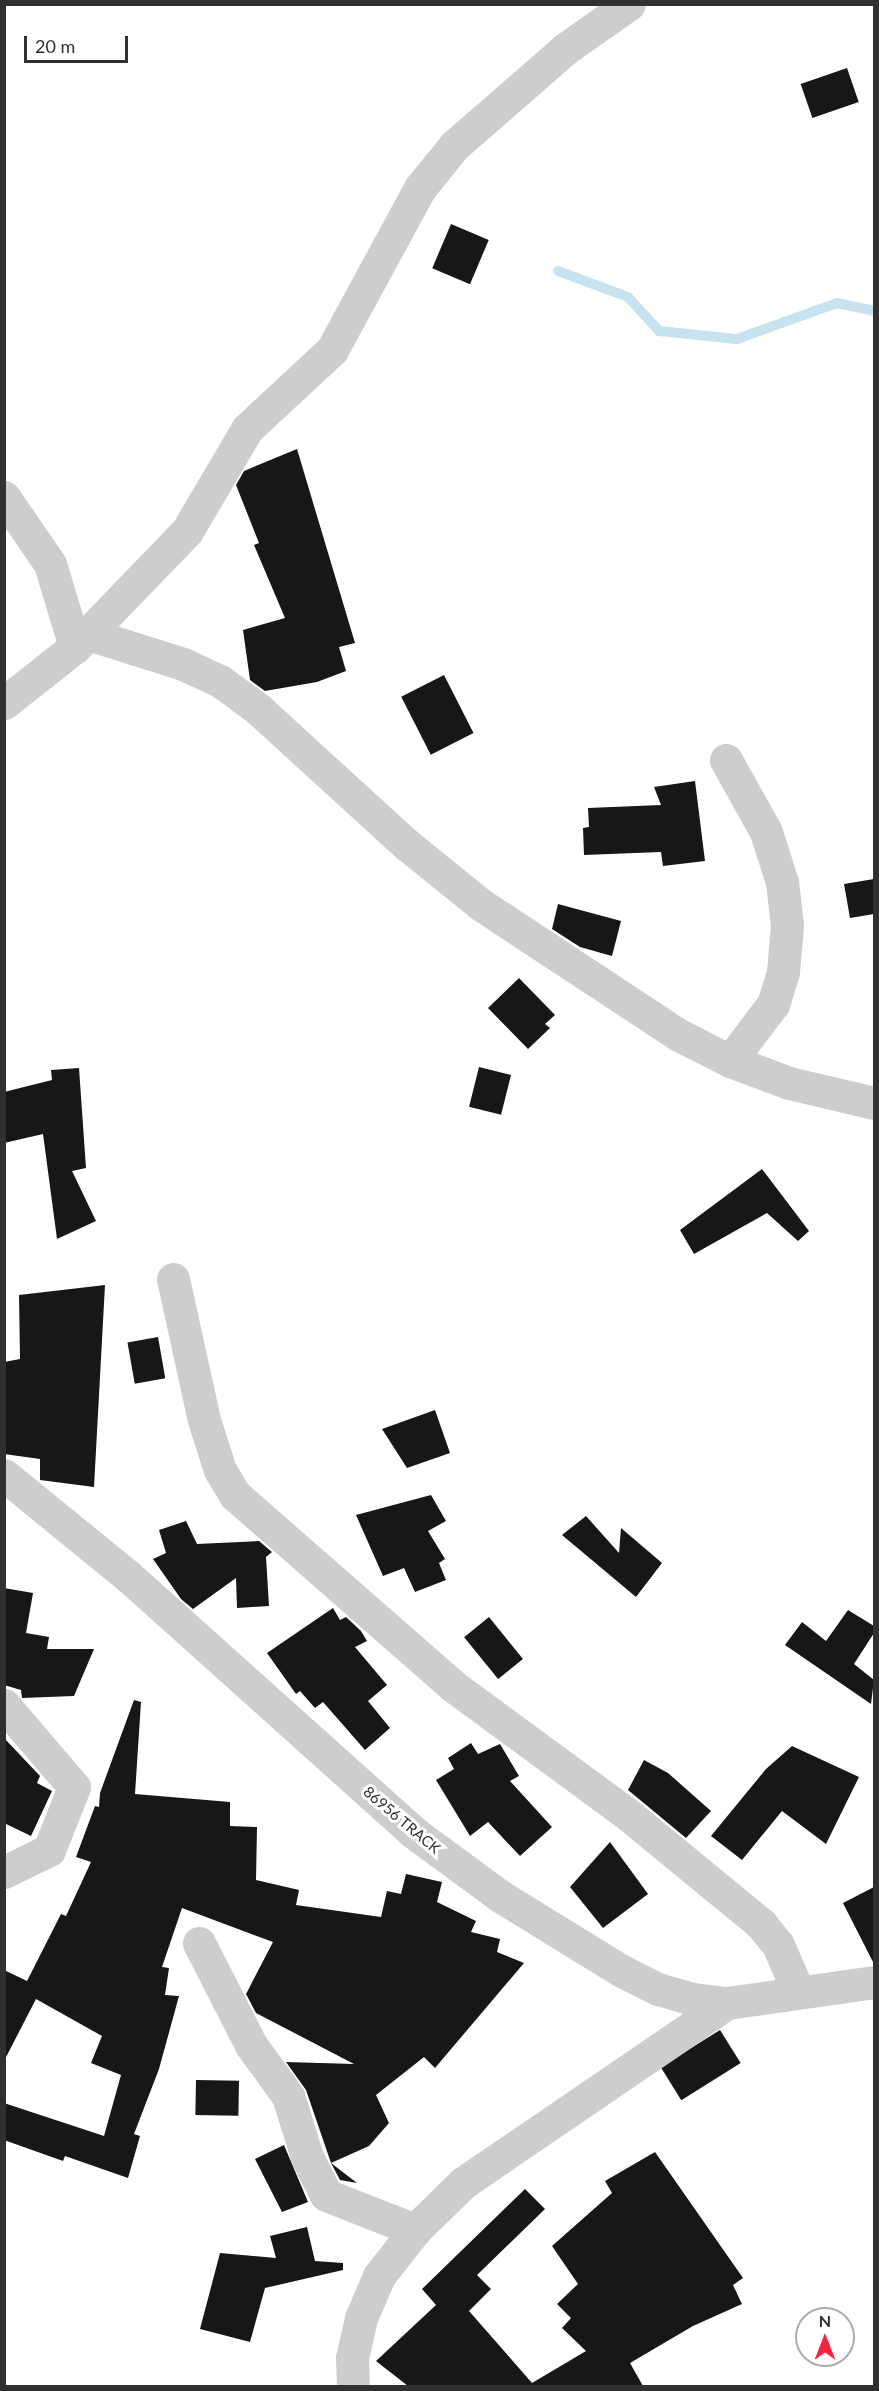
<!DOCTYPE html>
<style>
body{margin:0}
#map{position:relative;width:879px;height:2391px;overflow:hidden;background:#fff;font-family:Lato,sans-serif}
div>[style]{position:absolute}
.stream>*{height:10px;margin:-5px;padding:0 5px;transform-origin:5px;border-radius:5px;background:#c7e3ef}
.building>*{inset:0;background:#171717;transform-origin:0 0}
.minor>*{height:33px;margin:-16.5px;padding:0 16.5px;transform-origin:16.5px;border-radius:16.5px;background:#cdcdcd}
span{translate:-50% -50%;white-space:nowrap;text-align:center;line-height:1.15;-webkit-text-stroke:6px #fff;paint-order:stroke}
.street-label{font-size:15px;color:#303030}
.frame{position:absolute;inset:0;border:6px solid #303030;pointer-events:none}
.north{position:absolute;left:795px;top:2307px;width:60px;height:60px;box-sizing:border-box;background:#fff;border:2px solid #acacac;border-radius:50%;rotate:0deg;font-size:16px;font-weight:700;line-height:24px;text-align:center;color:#303030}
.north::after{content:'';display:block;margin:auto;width:21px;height:27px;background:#f62341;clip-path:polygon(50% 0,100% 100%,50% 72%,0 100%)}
.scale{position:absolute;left:24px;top:36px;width:104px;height:27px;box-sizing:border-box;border:3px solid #303030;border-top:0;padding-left:8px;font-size:18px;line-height:21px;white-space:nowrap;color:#303030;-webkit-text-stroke:4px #fff;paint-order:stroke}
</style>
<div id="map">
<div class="stream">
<i style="left:558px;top:271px;width:75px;rotate:20.4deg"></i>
<i style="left:628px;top:297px;width:46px;rotate:47.6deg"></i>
<i style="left:659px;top:331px;width:78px;rotate:5.9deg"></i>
<i style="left:737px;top:339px;width:106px;rotate:-19.8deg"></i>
<i style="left:837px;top:303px;width:38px;rotate:12deg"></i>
</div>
<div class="building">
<i style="left:847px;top:68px;width:36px;height:49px;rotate:71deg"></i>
<i style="left:451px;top:224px;width:41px;height:48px;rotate:23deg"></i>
<i style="clip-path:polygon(297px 449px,355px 643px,339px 647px,346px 671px,317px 682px,265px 691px,250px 680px,243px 630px,285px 618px,254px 545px,259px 543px,236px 485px,244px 471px)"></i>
<i style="left:444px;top:675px;width:65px;height:48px;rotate:63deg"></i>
<i style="clip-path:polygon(695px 781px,705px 861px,663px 866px,661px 852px,584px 855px,583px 828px,589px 827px,588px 808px,661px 805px,654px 787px)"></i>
<i style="clip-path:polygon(874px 879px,874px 914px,850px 918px,844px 884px)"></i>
<i style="clip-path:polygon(558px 904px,621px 921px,612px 956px,580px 947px,552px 929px)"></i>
<i style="clip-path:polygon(519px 978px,555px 1015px,545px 1024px,550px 1028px,528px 1049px,488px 1008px)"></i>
<i style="left:479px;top:1067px;width:33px;height:41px;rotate:14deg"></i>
<i style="clip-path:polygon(79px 1068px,86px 1168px,72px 1171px,96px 1221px,57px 1239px,43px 1134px,4px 1143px,4px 1092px,52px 1080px,51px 1070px)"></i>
<i style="clip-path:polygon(762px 1169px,809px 1231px,798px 1241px,767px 1213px,694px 1254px,680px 1230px)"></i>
<i style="clip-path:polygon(105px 1285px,94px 1487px,40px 1480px,40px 1459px,4px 1454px,4px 1362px,20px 1359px,19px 1295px)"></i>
<i style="left:158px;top:1337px;width:42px;height:31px;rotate:80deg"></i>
<i style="clip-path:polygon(435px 1410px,450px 1453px,407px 1468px,382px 1429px)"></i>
<i style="clip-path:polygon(431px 1495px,446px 1521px,428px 1531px,445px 1559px,439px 1563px,446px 1580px,415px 1592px,404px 1568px,383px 1576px,356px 1515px)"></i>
<i style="clip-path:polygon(586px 1516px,619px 1553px,621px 1528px,662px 1563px,636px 1597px,562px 1535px)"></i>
<i style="clip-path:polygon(186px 1521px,197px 1544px,259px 1541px,272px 1552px,266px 1557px,269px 1606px,237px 1608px,236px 1578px,193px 1609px,181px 1599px,153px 1559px,166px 1553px,159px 1530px)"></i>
<i style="clip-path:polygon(4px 1588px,33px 1593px,26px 1633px,49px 1637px,47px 1649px,94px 1649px,74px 1696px,22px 1698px,21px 1690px,4px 1685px)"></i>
<i style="clip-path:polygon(333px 1608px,340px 1620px,346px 1617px,361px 1631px,367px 1641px,355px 1647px,387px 1685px,368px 1701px,390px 1728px,365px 1750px,323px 1702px,315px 1708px,300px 1691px,296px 1694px,267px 1653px)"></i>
<i style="clip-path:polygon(848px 1610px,874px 1626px,874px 1633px,854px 1664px,874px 1680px,871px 1704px,785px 1645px,802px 1622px,826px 1641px)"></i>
<i style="left:489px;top:1617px;width:54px;height:32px;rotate:51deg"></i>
<i style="clip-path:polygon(134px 1700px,141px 1702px,135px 1794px,230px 1802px,230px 1826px,257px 1827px,256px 1880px,299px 1890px,296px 1905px,381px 1917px,387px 1891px,401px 1894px,406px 1874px,442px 1882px,437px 1902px,476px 1921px,471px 1932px,500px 1939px,497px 1952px,524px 1963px,435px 2068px,424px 2057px,376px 2095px,389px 2123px,369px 2146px,331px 2163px,306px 2090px,286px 2062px,354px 2064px,256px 2013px,246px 1994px,273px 1942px,182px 1908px,162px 1967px,169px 1968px,165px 1995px,179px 1996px,159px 2069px,134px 2134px,140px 2136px,128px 2178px,65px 2156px,63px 2161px,4px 2140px,4px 2103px,104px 2136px,121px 2075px,91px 2063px,102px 2036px,36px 1999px,4px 2061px,4px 1970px,27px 1981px,61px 1914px,66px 1916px,91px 1862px,76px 1857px,95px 1806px,99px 1807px,100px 1793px)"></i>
<i style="clip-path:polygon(4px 1738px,40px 1776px,37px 1783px,52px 1791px,31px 1836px,4px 1823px)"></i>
<i style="clip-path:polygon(471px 1743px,478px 1754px,500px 1744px,519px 1776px,510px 1781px,552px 1827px,520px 1856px,488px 1822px,470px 1836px,436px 1780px,454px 1769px,448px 1758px)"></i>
<i style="clip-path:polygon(792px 1746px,859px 1777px,826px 1844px,782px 1811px,742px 1860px,711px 1836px,766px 1769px)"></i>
<i style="clip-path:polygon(644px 1760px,668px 1773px,711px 1811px,686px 1838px,628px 1790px)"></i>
<i style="clip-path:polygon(610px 1842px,648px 1894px,603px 1928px,570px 1887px)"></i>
<i style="clip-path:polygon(874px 1887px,874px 1964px,843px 1903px)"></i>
<i style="left:720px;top:2030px;width:39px;height:70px;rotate:58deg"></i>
<i style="left:196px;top:2080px;width:43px;height:35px;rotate:1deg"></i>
<i style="clip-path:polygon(284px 2145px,308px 2202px,282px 2212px,255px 2159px)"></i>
<i style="clip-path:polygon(655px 2152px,743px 2278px,733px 2285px,742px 2304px,693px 2326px,630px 2363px,643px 2386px,408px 2386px,376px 2361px,436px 2305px,422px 2289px,525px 2189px,545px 2209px,477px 2275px,491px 2289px,469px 2311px,532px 2383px,586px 2351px,562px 2328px,571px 2318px,557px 2304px,578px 2284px,552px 2246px,612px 2193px,605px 2181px)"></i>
<i style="clip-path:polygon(331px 2163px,357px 2183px,340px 2180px)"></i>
<i style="clip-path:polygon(307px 2227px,315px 2261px,343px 2263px,343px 2270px,265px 2288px,250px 2342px,200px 2329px,220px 2253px,276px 2258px,270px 2236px)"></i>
</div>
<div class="minor">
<i style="left:4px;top:497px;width:81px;rotate:55.5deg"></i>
<i style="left:50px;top:564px;width:87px;rotate:73.2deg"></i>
<i style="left:88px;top:634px;width:100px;rotate:17.5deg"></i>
<i style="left:183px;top:664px;width:41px;rotate:24.7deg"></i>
<i style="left:220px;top:681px;width:46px;rotate:36.1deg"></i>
<i style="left:257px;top:708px;width:202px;rotate:42.4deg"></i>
<i style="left:406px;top:844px;width:95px;rotate:39deg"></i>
<i style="left:480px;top:904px;width:238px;rotate:33.4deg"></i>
<i style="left:679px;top:1035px;width:57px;rotate:27deg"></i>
<i style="left:730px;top:1061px;width:63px;rotate:20.4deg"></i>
<i style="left:789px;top:1083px;width:87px;rotate:13.2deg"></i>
<i style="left:4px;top:703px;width:90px;rotate:-38.3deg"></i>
<i style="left:75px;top:647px;width:161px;rotate:-46deg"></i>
<i style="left:187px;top:531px;width:118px;rotate:-59.5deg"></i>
<i style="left:247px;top:429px;width:116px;rotate:-42.9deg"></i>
<i style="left:332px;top:350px;width:184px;rotate:-61.5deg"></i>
<i style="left:420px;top:188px;width:54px;rotate:-51deg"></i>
<i style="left:454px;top:146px;width:147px;rotate:-41.1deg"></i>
<i style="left:565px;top:49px;width:78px;rotate:-35.1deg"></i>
<i style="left:726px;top:760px;width:82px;rotate:60.9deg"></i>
<i style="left:766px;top:832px;width:52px;rotate:72.3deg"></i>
<i style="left:782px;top:882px;width:43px;rotate:83.4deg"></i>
<i style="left:787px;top:925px;width:47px;rotate:94.9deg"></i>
<i style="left:783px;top:972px;width:34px;rotate:107deg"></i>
<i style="left:773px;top:1004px;width:71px;rotate:127deg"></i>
<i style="left:173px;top:1279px;width:144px;rotate:77.6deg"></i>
<i style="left:204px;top:1420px;width:52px;rotate:72.3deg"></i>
<i style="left:220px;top:1470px;width:29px;rotate:59deg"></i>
<i style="left:235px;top:1495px;width:290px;rotate:41.2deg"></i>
<i style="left:453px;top:1686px;width:215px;rotate:36.3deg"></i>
<i style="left:626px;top:1813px;width:175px;rotate:39.4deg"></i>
<i style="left:761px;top:1924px;width:27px;rotate:51deg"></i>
<i style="left:778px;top:1945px;width:50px;rotate:66.5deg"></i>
<i style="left:4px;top:1475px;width:160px;rotate:39.2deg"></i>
<i style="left:128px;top:1576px;width:383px;rotate:41.9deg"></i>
<i style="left:413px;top:1832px;width:108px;rotate:36.3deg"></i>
<i style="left:500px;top:1896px;width:143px;rotate:31.6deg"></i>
<i style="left:622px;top:1971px;width:40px;rotate:26.6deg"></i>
<i style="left:658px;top:1989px;width:35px;rotate:16deg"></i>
<i style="left:692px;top:1999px;width:35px;rotate:7deg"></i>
<i style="left:727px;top:2003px;width:148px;rotate:-8.1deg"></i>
<i style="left:4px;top:1705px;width:108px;rotate:49.5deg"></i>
<i style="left:74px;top:1787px;width:68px;rotate:111.6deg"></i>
<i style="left:49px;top:1850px;width:50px;rotate:153.9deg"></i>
<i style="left:199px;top:1943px;width:114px;rotate:63deg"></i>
<i style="left:251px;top:2045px;width:63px;rotate:54deg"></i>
<i style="left:288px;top:2096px;width:64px;rotate:72.7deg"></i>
<i style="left:307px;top:2157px;width:42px;rotate:63.4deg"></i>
<i style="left:326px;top:2195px;width:96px;rotate:21.5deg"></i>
<i style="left:353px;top:2386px;width:28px;rotate:-92deg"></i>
<i style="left:352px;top:2358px;width:41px;rotate:-77.3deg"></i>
<i style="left:361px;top:2318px;width:46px;rotate:-66.8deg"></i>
<i style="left:379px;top:2276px;width:58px;rotate:-52deg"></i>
<i style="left:415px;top:2230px;width:67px;rotate:-44.4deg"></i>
<i style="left:463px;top:2183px;width:320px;rotate:-34.3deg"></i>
</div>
<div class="street-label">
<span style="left:402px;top:1820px;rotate:40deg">86956 TRACK</span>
</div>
<div class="frame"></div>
<div class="north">N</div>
<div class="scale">20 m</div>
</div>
